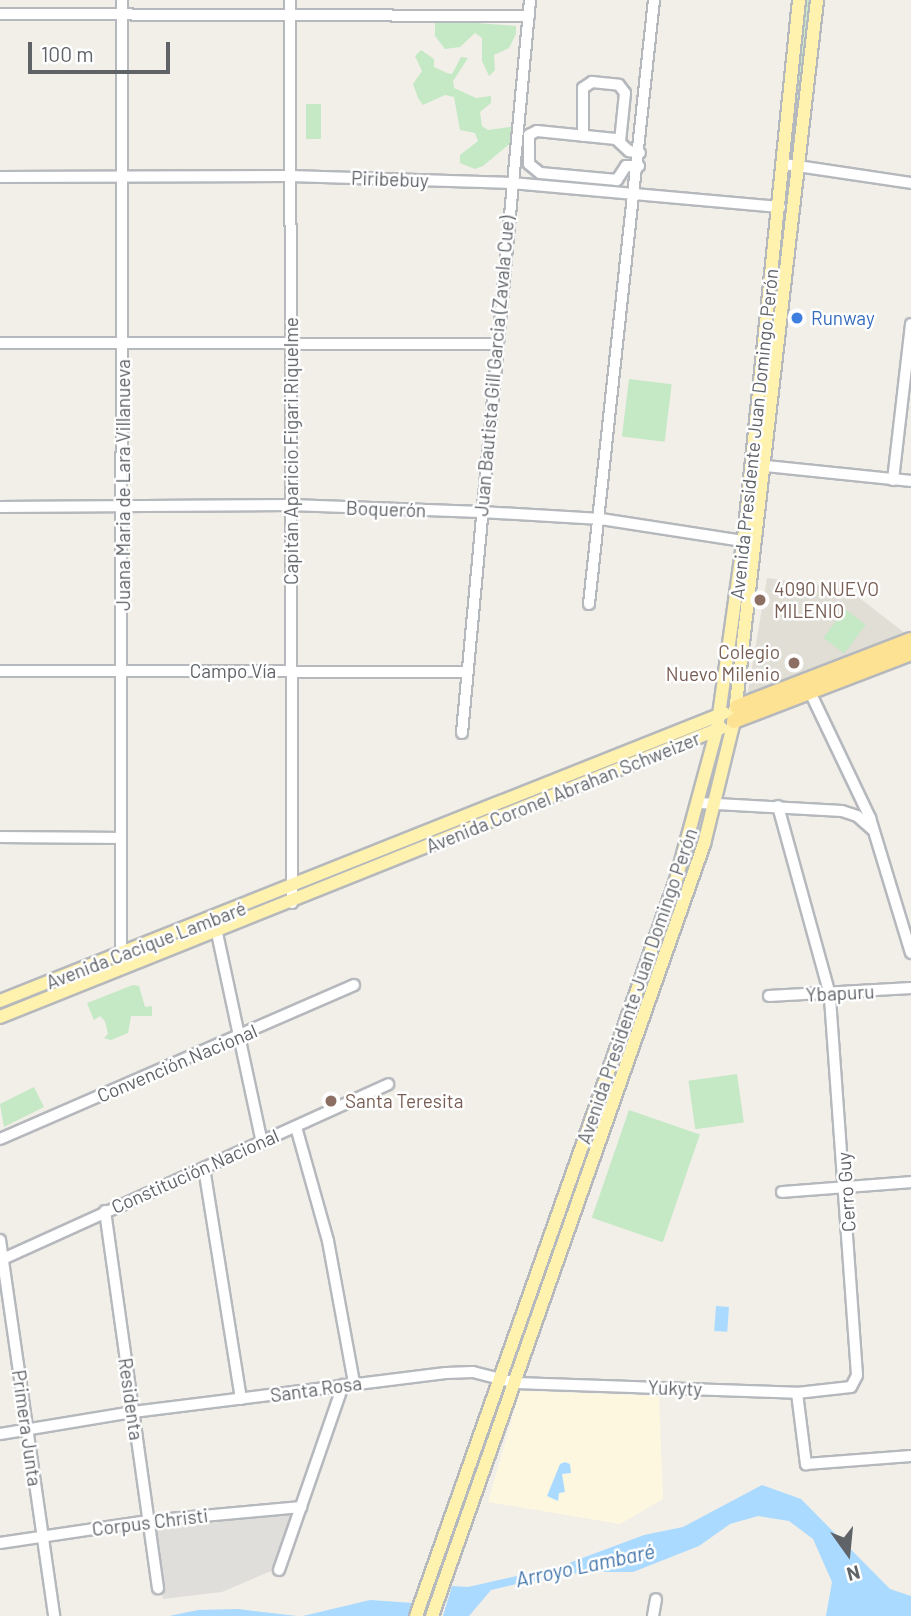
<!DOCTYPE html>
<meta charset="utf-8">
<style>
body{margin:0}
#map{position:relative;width:911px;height:1616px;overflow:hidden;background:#f1efe8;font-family:Barlow,sans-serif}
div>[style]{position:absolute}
.commercial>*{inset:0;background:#fef7e0}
.industrial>*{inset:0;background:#e0deda}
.education>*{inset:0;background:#e1ded6}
.green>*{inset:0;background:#c5e8c5;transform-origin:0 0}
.water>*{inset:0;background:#aadaff;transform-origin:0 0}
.roads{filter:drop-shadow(2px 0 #b5b8bc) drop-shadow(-2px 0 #b5b8bc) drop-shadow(0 2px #b5b8bc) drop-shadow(0 -2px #b5b8bc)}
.minor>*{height:10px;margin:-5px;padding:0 5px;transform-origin:5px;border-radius:5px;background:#fff}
.major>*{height:12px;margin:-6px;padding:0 6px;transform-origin:6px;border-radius:6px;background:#fff2af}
.highway>*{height:14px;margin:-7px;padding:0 7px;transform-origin:7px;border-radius:7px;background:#fde293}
.dots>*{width:19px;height:19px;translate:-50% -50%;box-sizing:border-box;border:4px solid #fff;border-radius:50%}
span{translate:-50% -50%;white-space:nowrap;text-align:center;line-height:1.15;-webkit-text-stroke:5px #fff;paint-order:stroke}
.street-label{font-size:19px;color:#5f6368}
.shop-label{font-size:19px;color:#366cbe}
.left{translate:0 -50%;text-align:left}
.education-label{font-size:19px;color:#785e54}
.right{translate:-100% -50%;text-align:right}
.water-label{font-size:21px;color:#4174aa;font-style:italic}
.north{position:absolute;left:813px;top:1518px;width:70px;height:70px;-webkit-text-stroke:5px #fff;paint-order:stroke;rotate:165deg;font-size:19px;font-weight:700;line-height:28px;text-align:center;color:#5f6368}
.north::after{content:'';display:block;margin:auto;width:24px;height:32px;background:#5f6368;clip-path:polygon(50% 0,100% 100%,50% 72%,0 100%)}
.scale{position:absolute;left:28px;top:42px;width:142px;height:32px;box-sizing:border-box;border:4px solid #5f6368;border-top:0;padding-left:9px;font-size:21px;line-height:24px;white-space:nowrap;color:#5f6368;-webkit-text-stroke:5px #fff;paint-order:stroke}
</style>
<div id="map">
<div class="commercial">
<i style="clip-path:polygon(520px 1391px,659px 1396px,663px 1499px,620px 1524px,488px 1502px)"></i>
</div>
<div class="industrial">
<i style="clip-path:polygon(294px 1514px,276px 1569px,222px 1592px,163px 1599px,153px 1529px)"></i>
</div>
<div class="education">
<i style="clip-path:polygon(767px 578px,848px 589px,906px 634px,747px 697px)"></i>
</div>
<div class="green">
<i style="clip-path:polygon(807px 0,810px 0,792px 159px,791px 157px)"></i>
<i style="clip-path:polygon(435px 20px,516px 26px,516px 34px,509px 48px,494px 55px,495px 70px,489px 76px,482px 61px,482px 38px,475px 33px,460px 47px,445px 49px,435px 36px)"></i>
<i style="clip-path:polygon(421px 50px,434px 59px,434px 67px,447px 73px,452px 74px,461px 57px,468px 58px,453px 81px,454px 88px,476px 98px,491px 96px,491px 103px,480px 112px,482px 126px,488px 130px,517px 126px,513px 141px,483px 166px,475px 169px,460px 163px,460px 155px,478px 141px,475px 133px,460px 130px,454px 97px,445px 95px,423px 105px,418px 98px,413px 84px,422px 71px,415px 56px)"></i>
<i style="left:306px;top:104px;width:15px;height:35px"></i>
<i style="left:629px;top:379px;width:43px;height:58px;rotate:7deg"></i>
<i style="left:845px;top:609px;width:26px;height:36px;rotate:37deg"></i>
<i style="clip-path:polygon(704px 815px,706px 816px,510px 1368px,509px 1366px)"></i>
<i style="clip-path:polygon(133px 985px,139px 986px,145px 1007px,152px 1006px,152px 1016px,131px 1016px,128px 1033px,111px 1040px,104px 1038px,108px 1034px,105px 1021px,100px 1016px,94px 1020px,87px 1003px)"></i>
<i style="left:737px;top:1074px;width:49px;height:49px;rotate:82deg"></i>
<i style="clip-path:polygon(34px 1087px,44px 1107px,4px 1127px,0 1104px)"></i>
<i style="left:629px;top:1110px;width:75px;height:114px;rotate:19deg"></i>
<i style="clip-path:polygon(501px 1391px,426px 1616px,423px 1616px,499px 1392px)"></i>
</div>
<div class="water">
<i style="left:716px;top:1306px;width:13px;height:25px;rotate:4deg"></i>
<i style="clip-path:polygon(565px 1462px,570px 1464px,571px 1473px,562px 1474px,565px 1492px,559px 1493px,558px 1501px,547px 1496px,560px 1464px)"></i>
<i style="clip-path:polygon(762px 1485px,801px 1499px,890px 1589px,911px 1596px,911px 1616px,826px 1616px,832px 1582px,813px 1539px,789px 1521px,758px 1516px,730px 1524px,699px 1546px,633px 1572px,583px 1572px,517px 1584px,491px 1590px,469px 1616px,443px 1616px,452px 1586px,468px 1587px,561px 1566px,644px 1535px,683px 1527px)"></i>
<i style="clip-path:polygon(370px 1600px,413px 1603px,409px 1616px,303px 1616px)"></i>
<i style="clip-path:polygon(238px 1609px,297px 1616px,169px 1616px,198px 1610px)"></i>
</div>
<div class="roads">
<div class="minor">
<i style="left:290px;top:0;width:903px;rotate:89.87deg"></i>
<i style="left:0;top:14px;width:529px;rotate:0.22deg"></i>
<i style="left:583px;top:136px;width:48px;rotate:-90deg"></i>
<i style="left:583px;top:88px;width:11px;rotate:-34deg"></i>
<i style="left:592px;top:82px;width:27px;rotate:6deg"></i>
<i style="left:619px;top:85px;width:10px;rotate:53deg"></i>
<i style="left:625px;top:93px;width:48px;rotate:95.9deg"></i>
<i style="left:784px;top:164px;width:128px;rotate:8.5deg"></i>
<i style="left:639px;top:166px;width:13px;rotate:180deg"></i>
<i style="left:626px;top:166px;width:17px;rotate:123deg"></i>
<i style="left:617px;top:180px;width:77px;rotate:-174.8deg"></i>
<i style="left:540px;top:173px;width:14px;rotate:-141deg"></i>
<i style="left:529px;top:164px;width:29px;rotate:-90deg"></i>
<i style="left:529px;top:135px;width:9px;rotate:-27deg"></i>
<i style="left:537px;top:131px;width:79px;rotate:5.8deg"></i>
<i style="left:616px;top:139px;width:18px;rotate:43deg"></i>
<i style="left:629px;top:151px;width:11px;rotate:10deg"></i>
<i style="left:0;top:177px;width:290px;rotate:-0.2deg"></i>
<i style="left:290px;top:176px;width:221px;rotate:1.8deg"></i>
<i style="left:511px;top:183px;width:270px;rotate:5.1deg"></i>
<i style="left:0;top:343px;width:496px;rotate:0.1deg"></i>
<i style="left:766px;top:466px;width:146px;rotate:5.9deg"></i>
<i style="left:893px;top:480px;width:157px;rotate:-83.4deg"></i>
<i style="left:0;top:507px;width:291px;rotate:-0.4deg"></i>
<i style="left:291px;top:505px;width:190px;rotate:2.1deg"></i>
<i style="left:481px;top:512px;width:120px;rotate:3.3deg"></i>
<i style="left:601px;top:519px;width:150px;rotate:8.8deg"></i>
<i style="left:589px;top:604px;width:607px;rotate:-83.86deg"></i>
<i style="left:0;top:671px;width:467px;rotate:0.1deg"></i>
<i style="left:810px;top:692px;width:140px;rotate:64.5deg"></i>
<i style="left:870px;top:818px;width:141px;rotate:73.1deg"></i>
<i style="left:462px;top:733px;width:736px;rotate:-84.7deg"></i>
<i style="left:699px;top:803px;width:143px;rotate:3.2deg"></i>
<i style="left:842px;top:811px;width:16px;rotate:18deg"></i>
<i style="left:857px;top:816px;width:20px;rotate:41deg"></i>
<i style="left:0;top:837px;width:121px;rotate:0.5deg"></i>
<i style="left:217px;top:933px;width:215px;rotate:77.9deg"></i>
<i style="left:121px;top:958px;width:958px;rotate:-89.94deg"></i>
<i style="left:769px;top:996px;width:142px;rotate:-3.2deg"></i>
<i style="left:296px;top:1127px;width:118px;rotate:74.3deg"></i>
<i style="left:328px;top:1241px;width:144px;rotate:79.6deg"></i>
<i style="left:0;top:1139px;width:386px;rotate:-23.5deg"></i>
<i style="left:204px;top:1168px;width:234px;rotate:80.9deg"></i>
<i style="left:782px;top:1192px;width:129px;rotate:-4.4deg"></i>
<i style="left:105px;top:1211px;width:381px;rotate:82deg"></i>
<i style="left:0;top:1240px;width:380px;rotate:81.8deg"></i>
<i style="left:3px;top:1259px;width:423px;rotate:-24.4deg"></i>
<i style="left:797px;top:1393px;width:72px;rotate:82.8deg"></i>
<i style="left:806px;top:1464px;width:105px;rotate:-4.4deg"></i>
<i style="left:0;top:1434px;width:135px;rotate:-9.4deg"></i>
<i style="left:133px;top:1412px;width:315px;rotate:-7.1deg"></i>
<i style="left:446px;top:1373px;width:27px;rotate:-2deg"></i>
<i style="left:473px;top:1372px;width:44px;rotate:14.3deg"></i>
<i style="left:516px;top:1383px;width:281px;rotate:2deg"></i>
<i style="left:797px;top:1393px;width:54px;rotate:-6.3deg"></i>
<i style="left:851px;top:1387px;width:13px;rotate:-63deg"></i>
<i style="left:857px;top:1375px;width:381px;rotate:-94.1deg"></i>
<i style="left:830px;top:995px;width:196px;rotate:-105.4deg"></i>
<i style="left:0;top:1543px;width:150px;rotate:-8.5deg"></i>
<i style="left:148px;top:1521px;width:154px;rotate:-5.2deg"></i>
<i style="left:279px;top:1570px;width:196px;rotate:-70.9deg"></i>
<i style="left:653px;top:1616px;width:17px;rotate:-80deg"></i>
</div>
<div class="major">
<i style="left:0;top:1001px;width:779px;rotate:-21.69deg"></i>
<i style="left:0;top:1017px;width:777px;rotate:-21.84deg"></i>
<i style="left:416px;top:1616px;width:781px;rotate:-70.54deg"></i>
<i style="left:676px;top:880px;width:156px;rotate:-74.8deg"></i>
<i style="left:717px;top:729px;width:193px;rotate:-82deg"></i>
<i style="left:744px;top:538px;width:541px;rotate:-84.16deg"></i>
<i style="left:432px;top:1616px;width:819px;rotate:-70.59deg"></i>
<i style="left:704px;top:844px;width:127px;rotate:-76.3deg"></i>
<i style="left:734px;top:721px;width:726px;rotate:-83.43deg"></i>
</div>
<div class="highway">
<i style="left:737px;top:707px;width:186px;rotate:-21.1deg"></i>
<i style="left:734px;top:721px;width:190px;rotate:-21deg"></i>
</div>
</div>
<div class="dots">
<i style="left:797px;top:318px;background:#3f7fe0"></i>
<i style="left:760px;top:600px;background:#8d6e63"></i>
<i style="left:794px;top:663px;background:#8d6e63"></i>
<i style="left:331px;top:1101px;background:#8d6e63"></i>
</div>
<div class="street-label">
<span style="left:390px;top:179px;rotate:2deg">Piribebuy</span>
<span style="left:494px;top:366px;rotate:-85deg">Juan Bautista Gill Garcia (Zavala Cue)</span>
<span style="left:754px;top:434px;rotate:-84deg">Avenida Presidente Juan Domingo Perón</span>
<span style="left:291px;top:451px;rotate:-90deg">Capitán Aparicio Figari Riquelme</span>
<span style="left:123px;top:485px;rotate:-90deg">Juana Maria de Lara Villanueva</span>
<span style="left:386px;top:509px;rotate:2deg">Boquerón</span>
<span style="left:233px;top:671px">Campo Vía</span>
<span style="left:563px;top:792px;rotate:-22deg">Avenida Coronel Abrahan Schweizer</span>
<span style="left:146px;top:945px;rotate:-21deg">Avenida Cacique Lambaré</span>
<span style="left:637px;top:986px;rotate:-71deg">Avenida Presidente Juan Domingo Perón</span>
<span style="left:840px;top:993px;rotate:-3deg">Ybapuru</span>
<span style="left:177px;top:1063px;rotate:-23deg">Convención Nacional</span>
<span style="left:195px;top:1171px;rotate:-24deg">Constitución Nacional</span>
<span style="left:846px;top:1192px;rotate:-94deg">Cerro Guy</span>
<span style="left:675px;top:1388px;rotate:2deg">Yukyty</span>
<span style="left:316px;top:1389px;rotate:-8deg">Santa Rosa</span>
<span style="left:131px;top:1399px;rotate:82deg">Residenta</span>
<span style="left:27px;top:1428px;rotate:82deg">Primera Junta</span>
<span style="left:150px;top:1522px;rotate:-7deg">Corpus Christi</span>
</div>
<div class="shop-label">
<span class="left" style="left:811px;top:318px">Runway</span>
</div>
<div class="education-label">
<span class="left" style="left:774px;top:600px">4090 NUEVO<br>MILENIO</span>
<span class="right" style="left:780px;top:663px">Colegio<br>Nuevo Milenio</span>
<span class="left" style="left:345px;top:1101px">Santa Teresita</span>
</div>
<div class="water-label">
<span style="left:585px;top:1565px;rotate:-12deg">Arroyo Lambaré</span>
</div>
<div class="north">N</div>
<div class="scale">100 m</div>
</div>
